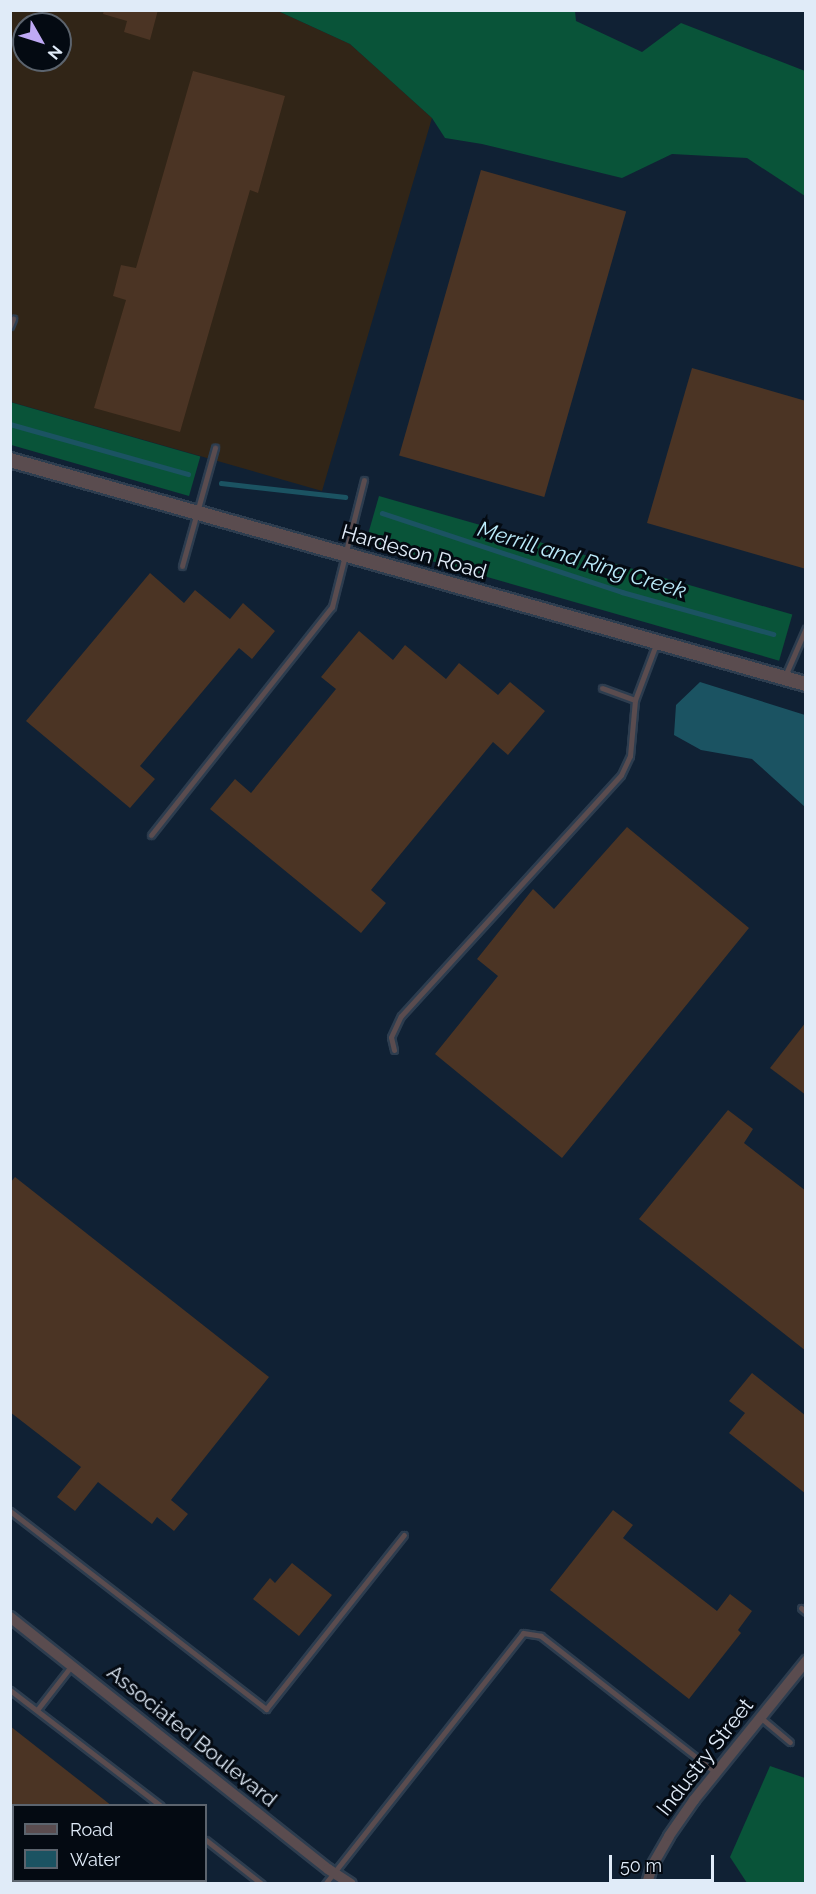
<!DOCTYPE html>
<style>
body{margin:0}
#map{position:relative;width:816px;height:1894px;overflow:hidden;background:#102134;font-family:Raleway,sans-serif}
div>[style]{position:absolute}
.industrial>*{inset:0;background:#312517}
.forest>*{inset:0;background:#095439;transform-origin:0 0}
.water>*{inset:0;background:#1b5362}
.stream>*{height:4.5px;margin:-2.25px;padding:0 2.25px;transform-origin:2.25px;border-radius:2.25px;background:#1b5362}
.building>*{inset:0;background:#4b3424;transform-origin:0 0}
.roads{filter:drop-shadow(2px 0 #2d3d4f) drop-shadow(-2px 0 #2d3d4f) drop-shadow(0 2px #2d3d4f) drop-shadow(0 -2px #2d3d4f)}
.service>*{height:5px;margin:-2.5px;padding:0 2.5px;transform-origin:2.5px;border-radius:2.5px;background:#5a4c4f}
.minor>*{height:10px;margin:-5px;padding:0 5px;transform-origin:5px;border-radius:5px;background:#5a4c4f}
.tertiary>*{height:14px;margin:-7px;padding:0 7px;transform-origin:7px;border-radius:7px;background:#5a4c4f}
span{translate:-50% -50%;white-space:nowrap;text-align:center;line-height:1.15;-webkit-text-stroke:6px #040a12;paint-order:stroke}
.street-label{font-size:21px;color:#e0ebf8}
.water-label{font-size:22px;color:#bbebfa;font-style:italic}
.frame{position:absolute;inset:0;border:12px solid #e0ebf8;pointer-events:none}
.legend{position:absolute;left:12px;top:1804px;width:195px;height:78px;box-sizing:border-box;background:#040a12;border:2px solid #5c646e;margin:0;padding:8px 10px;list-style:none;font-size:18px;color:#e0ebf8}
.legend li{display:flex;align-items:center;gap:12px;height:30px}
.legend b{width:30px;border:2px solid #5c646e}
.north{position:absolute;left:12px;top:12px;width:60px;height:60px;box-sizing:border-box;background:#040a12;border:2px solid #5c646e;border-radius:50%;rotate:129deg;font-size:16px;font-weight:700;line-height:24px;text-align:center;color:#e0ebf8}
.north::after{content:'';display:block;margin:auto;width:21px;height:27px;background:#bfa9f4;clip-path:polygon(50% 0,100% 100%,50% 72%,0 100%)}
.scale{position:absolute;left:609px;top:1855px;width:105px;height:27px;box-sizing:border-box;border:3px solid #e0ebf8;border-top:0;padding-left:8px;font-size:18px;line-height:21px;white-space:nowrap;color:#e0ebf8;-webkit-text-stroke:4px #040a12;paint-order:stroke}
</style>
<div id="map">
<div class="industrial">
<i style="clip-path:polygon(evenodd,10px 11px,278px 11px,350px 44px,432px 118px,322px 491px,11px 402px,10px 11px,24px 24px,60px 24px,60px 60px,24px 60px,24px 24px)"></i>
</div>
<div class="forest">
<i style="clip-path:polygon(278px 11px,575px 11px,576px 21px,642px 52px,681px 23px,805px 71px,805px 196px,747px 158px,672px 154px,622px 178px,482px 144px,445px 138px,432px 118px,350px 44px)"></i>
<i style="left:10px;top:402px;width:198px;height:41px;rotate:16deg"></i>
<i style="left:379px;top:496px;width:430px;height:48px;rotate:16deg"></i>
<i style="clip-path:polygon(770px 1766px,805px 1778px,805px 1883px,747px 1883px,730px 1857px)"></i>
</div>
<div class="water">
<i style="clip-path:polygon(700px 682px,805px 715px,805px 807px,752px 759px,701px 750px,674px 735px,676px 705px)"></i>
</div>
<div class="stream">
<i style="left:10px;top:424px;width:185px;rotate:15.7deg"></i>
<i style="left:221px;top:483px;width:125px;rotate:6.4deg"></i>
<i style="left:382px;top:513px;width:253px;rotate:18.2deg"></i>
<i style="left:622px;top:592px;width:157px;rotate:15.5deg"></i>
</div>
<div class="building">
<i style="clip-path:polygon(104px 10px,158px 10px,150px 40px,124px 32px,127px 21px,103px 14px)"></i>
<i style="clip-path:polygon(193px 71px,285px 96px,258px 193px,250px 190px,180px 432px,94px 408px,126px 300px,113px 296px,121px 265px,136px 268px)"></i>
<i style="left:481px;top:170px;width:151px;height:297px;rotate:16deg"></i>
<i style="clip-path:polygon(692px 368px,806px 401px,806px 569px,647px 523px)"></i>
<i style="clip-path:polygon(150px 573px,184px 603px,195px 590px,230px 619px,243px 603px,275px 631px,252px 659px,239px 648px,140px 766px,155px 779px,130px 808px,26px 721px)"></i>
<i style="clip-path:polygon(359px 631px,393px 660px,405px 645px,446px 679px,459px 663px,498px 695px,510px 682px,545px 711px,508px 755px,493px 742px,371px 890px,386px 903px,361px 933px,210px 809px,235px 779px,251px 793px,336px 689px,321px 677px)"></i>
<i style="clip-path:polygon(627px 827px,749px 928px,562px 1158px,435px 1054px,498px 976px,477px 959px,533px 889px,554px 909px)"></i>
<i style="clip-path:polygon(806px 1022px,806px 1095px,770px 1068px)"></i>
<i style="clip-path:polygon(728px 1110px,753px 1129px,744px 1143px,806px 1191px,806px 1351px,639px 1219px)"></i>
<i style="clip-path:polygon(15px 1177px,269px 1377px,171px 1500px,188px 1514px,174px 1531px,157px 1517px,152px 1524px,98px 1482px,75px 1511px,57px 1497px,81px 1467px,10px 1412px,10px 1183px)"></i>
<i style="clip-path:polygon(752px 1373px,806px 1416px,806px 1494px,729px 1433px,745px 1413px,729px 1401px)"></i>
<i style="clip-path:polygon(613px 1510px,633px 1525px,623px 1538px,717px 1611px,730px 1594px,752px 1611px,738px 1630px,741px 1633px,689px 1699px,550px 1590px)"></i>
<i style="clip-path:polygon(292px 1563px,332px 1595px,299px 1636px,253px 1599px,270px 1578px,275px 1583px)"></i>
<i style="clip-path:polygon(10px 1726px,112px 1806px,10px 1806px)"></i>
</div>
<div class="roads">
<div class="service">
<i style="left:10px;top:326px;width:8px;rotate:-67deg"></i>
<i style="left:182px;top:566px;width:123px;rotate:-74.4deg"></i>
<i style="left:785px;top:676px;width:52px;rotate:-66.4deg"></i>
<i style="left:602px;top:688px;width:35px;rotate:20deg"></i>
<i style="left:151px;top:835px;width:291px;rotate:-51.6deg"></i>
<i style="left:332px;top:607px;width:131px;rotate:-75.9deg"></i>
<i style="left:394px;top:1050px;width:13px;rotate:-103deg"></i>
<i style="left:391px;top:1037px;width:23px;rotate:-65deg"></i>
<i style="left:401px;top:1016px;width:326px;rotate:-47.6deg"></i>
<i style="left:621px;top:775px;width:21px;rotate:-65deg"></i>
<i style="left:630px;top:756px;width:56px;rotate:-84.9deg"></i>
<i style="left:635px;top:700px;width:60px;rotate:-69.4deg"></i>
<i style="left:10px;top:1511px;width:324px;rotate:37.7deg"></i>
<i style="left:266px;top:1709px;width:222px;rotate:-51.6deg"></i>
<i style="left:801px;top:1608px;width:6px;rotate:39deg"></i>
<i style="left:10px;top:1690px;width:190px;rotate:37.5deg"></i>
<i style="left:37px;top:1710px;width:57px;rotate:-52.1deg"></i>
<i style="left:760px;top:1717px;width:39px;rotate:40deg"></i>
<i style="left:206px;top:1840px;width:71px;rotate:38.2deg"></i>
<i style="left:325px;top:1884px;width:320px;rotate:-51.7deg"></i>
<i style="left:523px;top:1633px;width:18px;rotate:9deg"></i>
<i style="left:541px;top:1636px;width:221px;rotate:38deg"></i>
</div>
<div class="minor">
<i style="left:10px;top:1617px;width:406px;rotate:38.4deg"></i>
<i style="left:328px;top:1869px;width:27px;rotate:33deg"></i>
<i style="left:647px;top:1884px;width:19px;rotate:-74deg"></i>
<i style="left:652px;top:1866px;width:34px;rotate:-60deg"></i>
<i style="left:669px;top:1836px;width:44px;rotate:-55.2deg"></i>
<i style="left:694px;top:1800px;width:179px;rotate:-51.1deg"></i>
</div>
<div class="tertiary">
<i style="left:10px;top:460px;width:827px;rotate:15.72deg"></i>
</div>
</div>
<div class="street-label">
<span style="left:414px;top:552px;rotate:16deg">Hardeson Road</span>
<span style="left:192px;top:1736px;rotate:39deg">Associated Boulevard</span>
<span style="left:705px;top:1757px;rotate:-52deg">Industry Street</span>
</div>
<div class="water-label">
<span style="left:582px;top:560px;rotate:17deg">Merrill and Ring Creek</span>
</div>
<div class="frame"></div>
<ul class="legend">
<li><b style="height:8px;background:#5a4c4f"></b>Road</li>
<li><b style="height:16px;background:#1b5362"></b>Water</li>
</ul>
<div class="north">N</div>
<div class="scale">50 m</div>
</div>
